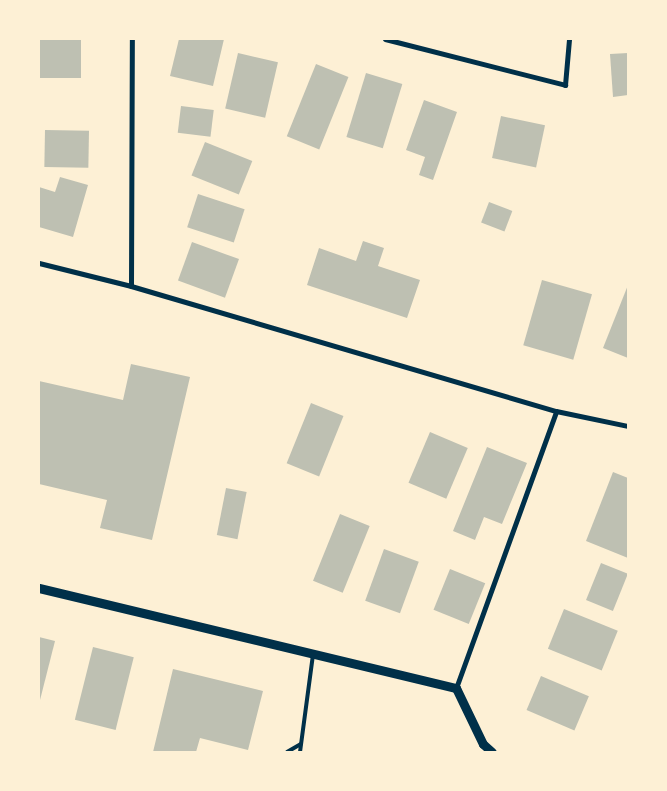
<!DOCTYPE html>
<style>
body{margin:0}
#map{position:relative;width:667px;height:791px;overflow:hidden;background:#fdf0d5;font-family:"Public Sans",sans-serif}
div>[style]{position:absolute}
.building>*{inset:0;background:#bec0b2;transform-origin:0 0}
.service>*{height:4px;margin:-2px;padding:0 2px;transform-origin:2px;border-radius:2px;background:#003049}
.minor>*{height:5px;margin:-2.5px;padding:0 2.5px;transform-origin:2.5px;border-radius:2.5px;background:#003049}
.tertiary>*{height:9px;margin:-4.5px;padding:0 4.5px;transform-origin:4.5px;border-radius:4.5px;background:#003049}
span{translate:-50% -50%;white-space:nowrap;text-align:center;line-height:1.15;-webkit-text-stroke:4px #fdf0d5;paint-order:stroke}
.frame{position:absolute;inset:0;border:40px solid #fdf0d5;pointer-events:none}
</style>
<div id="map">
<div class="building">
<i style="left:39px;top:39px;width:42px;height:39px"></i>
<i style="clip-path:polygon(179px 39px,224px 39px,213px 86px,170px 76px)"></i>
<i style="left:238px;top:53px;width:41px;height:57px;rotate:13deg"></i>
<i style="clip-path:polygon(628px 53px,628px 95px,613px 97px,610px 54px)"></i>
<i style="left:316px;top:64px;width:35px;height:78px;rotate:22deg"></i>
<i style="left:366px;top:73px;width:38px;height:67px;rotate:17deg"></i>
<i style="clip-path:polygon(424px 100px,457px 112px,433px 180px,419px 175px,425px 157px,406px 150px)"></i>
<i style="left:181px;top:106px;width:33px;height:27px;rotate:7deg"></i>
<i style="left:501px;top:116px;width:45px;height:43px;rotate:12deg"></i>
<i style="left:45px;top:130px;width:44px;height:37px;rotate:1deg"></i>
<i style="left:205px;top:142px;width:51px;height:36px;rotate:22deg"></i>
<i style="clip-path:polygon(60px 177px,88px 185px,73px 237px,39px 227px,39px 187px,55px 192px)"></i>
<i style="left:198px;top:194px;width:49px;height:35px;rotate:18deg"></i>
<i style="left:489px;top:202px;width:25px;height:22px;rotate:21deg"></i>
<i style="clip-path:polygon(363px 241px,384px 248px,378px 266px,420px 280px,407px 318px,307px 285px,319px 248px,356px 261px)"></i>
<i style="left:192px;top:242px;width:50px;height:41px;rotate:20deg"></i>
<i style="left:542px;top:280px;width:52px;height:68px;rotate:16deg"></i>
<i style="clip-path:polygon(628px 285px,628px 358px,603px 348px)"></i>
<i style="clip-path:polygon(131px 364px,190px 377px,152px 540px,100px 528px,107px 500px,39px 484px,39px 381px,123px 400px)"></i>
<i style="left:311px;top:403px;width:35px;height:65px;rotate:22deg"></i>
<i style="left:430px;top:432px;width:41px;height:55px;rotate:23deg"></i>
<i style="clip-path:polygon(487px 447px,527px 463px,502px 524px,484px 517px,475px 540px,453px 531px)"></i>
<i style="clip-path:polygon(613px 472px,628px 478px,628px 558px,586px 541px)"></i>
<i style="left:226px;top:488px;width:21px;height:48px;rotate:11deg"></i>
<i style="left:340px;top:514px;width:32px;height:72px;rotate:22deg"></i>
<i style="left:384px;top:549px;width:37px;height:55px;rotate:20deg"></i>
<i style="left:601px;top:563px;width:29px;height:40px;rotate:22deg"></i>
<i style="left:450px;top:569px;width:38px;height:44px;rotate:22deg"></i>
<i style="left:564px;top:609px;width:58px;height:43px;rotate:22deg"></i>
<i style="clip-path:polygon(39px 637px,55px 641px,39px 704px)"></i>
<i style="left:93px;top:647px;width:42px;height:75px;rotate:14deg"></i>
<i style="clip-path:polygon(173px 669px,263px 691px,248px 750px,200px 738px,196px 752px,153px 752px)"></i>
<i style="left:541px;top:676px;width:52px;height:37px;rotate:23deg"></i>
</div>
<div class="service">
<i style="left:287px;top:752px;width:16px;rotate:-30deg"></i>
<i style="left:300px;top:752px;width:99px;rotate:-82.4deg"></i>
</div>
<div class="minor">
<i style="left:385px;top:39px;width:186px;rotate:14.3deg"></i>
<i style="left:565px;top:85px;width:46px;rotate:-85deg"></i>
<i style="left:39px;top:263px;width:95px;rotate:14deg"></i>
<i style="left:131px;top:286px;width:443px;rotate:16.4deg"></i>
<i style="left:556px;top:411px;width:74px;rotate:11.8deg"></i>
<i style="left:131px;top:286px;width:247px;rotate:-89.8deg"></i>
<i style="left:456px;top:688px;width:294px;rotate:-70.1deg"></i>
</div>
<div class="tertiary">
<i style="left:39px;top:588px;width:429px;rotate:13.5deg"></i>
<i style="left:456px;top:688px;width:62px;rotate:64.3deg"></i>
<i style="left:483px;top:744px;width:12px;rotate:42deg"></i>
</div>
<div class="frame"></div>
</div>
